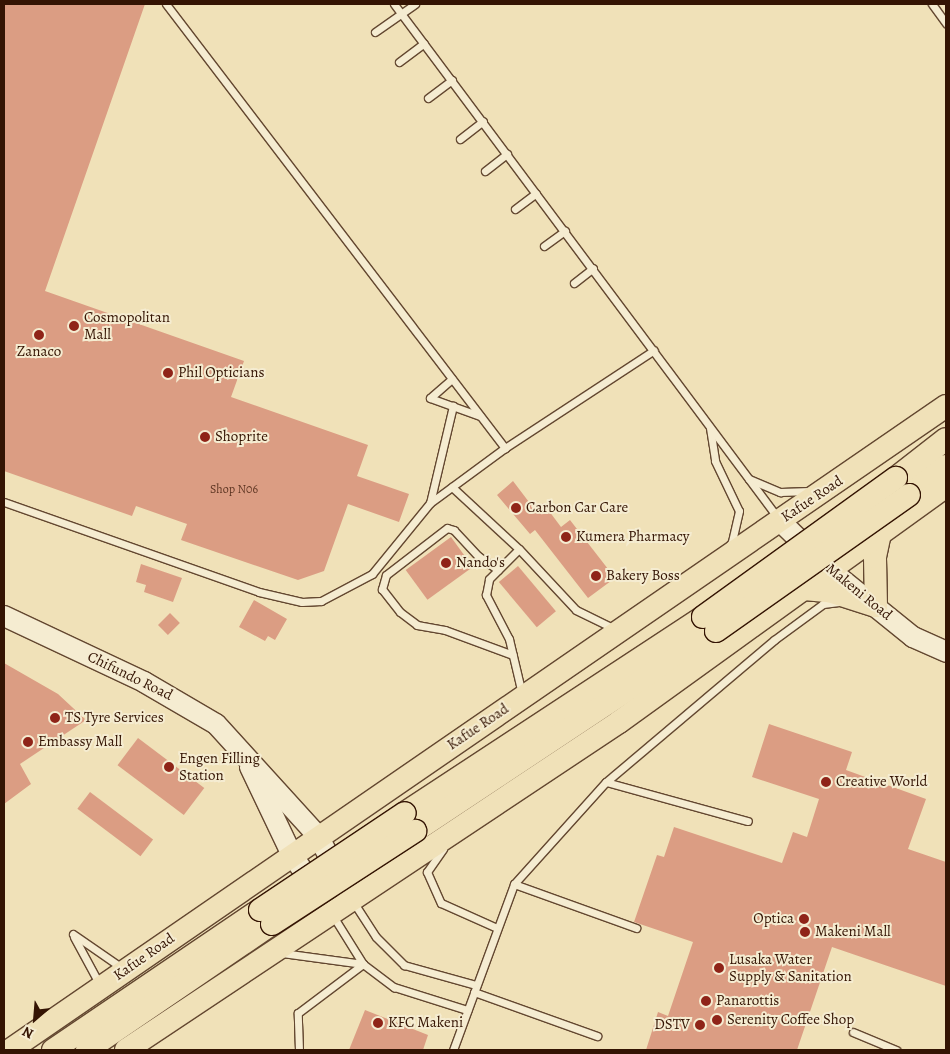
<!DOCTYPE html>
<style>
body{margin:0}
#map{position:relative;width:950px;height:1054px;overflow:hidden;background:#f0e1b8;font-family:Alegreya,serif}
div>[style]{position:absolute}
.building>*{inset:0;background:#db9d83;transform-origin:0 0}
.roads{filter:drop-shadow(1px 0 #634730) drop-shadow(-1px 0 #634730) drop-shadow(0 1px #634730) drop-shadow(0 -1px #634730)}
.lane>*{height:7px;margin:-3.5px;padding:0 3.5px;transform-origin:3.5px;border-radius:3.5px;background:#f5ecd1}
.secondary>*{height:20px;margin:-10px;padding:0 10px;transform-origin:10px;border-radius:10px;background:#f5ecd1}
.primary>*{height:22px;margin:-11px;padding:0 11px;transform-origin:11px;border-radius:11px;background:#f0e1b8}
.bridges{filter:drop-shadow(1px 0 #341403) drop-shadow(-1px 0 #341403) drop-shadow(0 1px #341403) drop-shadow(0 -1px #341403)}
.primary-bridge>*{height:22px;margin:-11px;padding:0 11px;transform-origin:11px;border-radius:11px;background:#f0e1b8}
.dots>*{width:14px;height:14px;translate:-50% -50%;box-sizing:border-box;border:2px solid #f5ecd1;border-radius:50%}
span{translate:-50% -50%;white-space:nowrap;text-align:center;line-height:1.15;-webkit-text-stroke:4px #f5ecd1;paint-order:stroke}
.number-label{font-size:12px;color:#5e3623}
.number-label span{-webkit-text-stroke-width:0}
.poi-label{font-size:15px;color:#341403}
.left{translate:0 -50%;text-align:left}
.right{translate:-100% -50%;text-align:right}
.street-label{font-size:15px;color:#341403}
.frame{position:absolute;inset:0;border:5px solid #341403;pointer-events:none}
.north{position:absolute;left:10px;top:994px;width:50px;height:50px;-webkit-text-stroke:4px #f5ecd1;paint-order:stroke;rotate:207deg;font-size:14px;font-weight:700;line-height:20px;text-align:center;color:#341403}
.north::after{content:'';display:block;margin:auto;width:18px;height:22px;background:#341403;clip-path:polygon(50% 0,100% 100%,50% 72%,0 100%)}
</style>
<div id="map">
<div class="building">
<i style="clip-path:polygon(4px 4px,145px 4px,45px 291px,244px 361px,231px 397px,368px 445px,357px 476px,409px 494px,399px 522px,348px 504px,324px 571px,298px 580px,181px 540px,187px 524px,136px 506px,132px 516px,4px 471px)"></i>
<i style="clip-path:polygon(513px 481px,535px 510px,543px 503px,561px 527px,570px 520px,615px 578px,588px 598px,535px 530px,530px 534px,497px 495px)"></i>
<i style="left:451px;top:537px;width:37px;height:56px;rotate:54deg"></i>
<i style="clip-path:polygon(141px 564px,182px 578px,173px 602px,144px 592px,146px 585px,136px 582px)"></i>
<i style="left:518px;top:566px;width:59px;height:25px;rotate:50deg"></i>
<i style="clip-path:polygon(254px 600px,287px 619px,275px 640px,268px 636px,265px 641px,239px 627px)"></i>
<i style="left:170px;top:613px;width:14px;height:17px;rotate:45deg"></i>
<i style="clip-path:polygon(4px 663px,58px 694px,86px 720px,20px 764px,31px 784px,4px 804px)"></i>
<i style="clip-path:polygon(769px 724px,852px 752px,846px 770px,926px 799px,908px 849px,946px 862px,946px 986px,832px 947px,797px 1050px,646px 1050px,658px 1012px,668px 1016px,693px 942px,634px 922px,657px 855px,664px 857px,674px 827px,782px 863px,793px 832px,807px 837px,819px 799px,752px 777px)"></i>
<i style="left:138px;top:738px;width:83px;height:34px;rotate:37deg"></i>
<i style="left:90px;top:792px;width:79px;height:21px;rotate:37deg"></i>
<i style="clip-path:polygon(365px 1010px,428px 1035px,423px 1050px,349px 1050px)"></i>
</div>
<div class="roads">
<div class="lane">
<i style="left:166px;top:4px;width:559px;rotate:52.64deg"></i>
<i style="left:394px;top:4px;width:642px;rotate:53.24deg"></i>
<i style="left:932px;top:4px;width:24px;rotate:54deg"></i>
<i style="left:375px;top:32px;width:49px;rotate:-35deg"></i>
<i style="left:399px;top:62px;width:31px;rotate:-37deg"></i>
<i style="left:428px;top:98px;width:30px;rotate:-37deg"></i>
<i style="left:460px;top:139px;width:29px;rotate:-38deg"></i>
<i style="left:485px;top:171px;width:28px;rotate:-38deg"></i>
<i style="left:515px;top:209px;width:26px;rotate:-37deg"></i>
<i style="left:544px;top:246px;width:26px;rotate:-36deg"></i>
<i style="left:574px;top:283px;width:24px;rotate:-38deg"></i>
<i style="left:430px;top:398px;width:53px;rotate:19.8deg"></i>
<i style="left:430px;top:398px;width:29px;rotate:-41deg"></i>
<i style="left:710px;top:428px;width:33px;rotate:81deg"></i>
<i style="left:715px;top:461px;width:55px;rotate:64.4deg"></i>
<i style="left:739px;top:511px;width:32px;rotate:103deg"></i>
<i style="left:732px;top:542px;width:6px;rotate:129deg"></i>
<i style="left:749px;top:479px;width:34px;rotate:23deg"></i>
<i style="left:780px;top:492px;width:30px;rotate:-2deg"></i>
<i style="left:452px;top:487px;width:91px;rotate:42.8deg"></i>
<i style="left:4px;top:502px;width:270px;rotate:19.4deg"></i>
<i style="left:259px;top:592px;width:44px;rotate:13.1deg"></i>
<i style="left:302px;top:602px;width:19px;rotate:-3deg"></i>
<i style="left:321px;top:601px;width:58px;rotate:-27.9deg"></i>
<i style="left:372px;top:574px;width:92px;rotate:-50.8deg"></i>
<i style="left:430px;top:503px;width:100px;rotate:-76.7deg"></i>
<i style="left:430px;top:503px;width:93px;rotate:-36.3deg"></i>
<i style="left:505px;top:448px;width:178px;rotate:-33.3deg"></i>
<i style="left:498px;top:570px;width:24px;rotate:-145deg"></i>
<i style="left:478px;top:556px;width:35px;rotate:-133deg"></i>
<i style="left:454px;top:530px;width:7px;rotate:-164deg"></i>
<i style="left:447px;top:528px;width:77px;rotate:142.4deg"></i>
<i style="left:386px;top:575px;width:15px;rotate:106deg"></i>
<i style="left:382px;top:589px;width:29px;rotate:52deg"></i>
<i style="left:400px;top:612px;width:21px;rotate:37deg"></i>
<i style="left:417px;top:625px;width:28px;rotate:10deg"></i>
<i style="left:445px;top:630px;width:72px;rotate:20.2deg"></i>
<i style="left:522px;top:694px;width:57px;rotate:-103.3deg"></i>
<i style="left:509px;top:639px;width:50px;rotate:-117.6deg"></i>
<i style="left:486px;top:595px;width:16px;rotate:-79deg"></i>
<i style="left:489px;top:579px;width:42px;rotate:-45deg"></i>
<i style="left:519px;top:549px;width:83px;rotate:46.9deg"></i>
<i style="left:576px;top:610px;width:43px;rotate:26deg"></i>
<i style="left:606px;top:782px;width:220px;rotate:-40.2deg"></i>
<i style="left:774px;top:640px;width:61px;rotate:-36.3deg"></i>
<i style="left:823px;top:604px;width:16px;rotate:-7deg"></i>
<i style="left:443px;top:849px;width:28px;rotate:125deg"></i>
<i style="left:427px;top:872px;width:34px;rotate:66deg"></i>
<i style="left:441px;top:903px;width:61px;rotate:24.1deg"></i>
<i style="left:514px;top:884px;width:130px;rotate:19.8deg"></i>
<i style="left:354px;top:903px;width:40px;rotate:57.1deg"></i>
<i style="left:376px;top:937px;width:40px;rotate:45deg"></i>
<i style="left:404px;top:965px;width:75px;rotate:15.5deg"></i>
<i style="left:333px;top:916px;width:57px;rotate:58deg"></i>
<i style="left:363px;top:964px;width:39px;rotate:37deg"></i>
<i style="left:394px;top:987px;width:77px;rotate:17.5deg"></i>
<i style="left:73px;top:934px;width:60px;rotate:34.8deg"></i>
<i style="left:74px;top:937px;width:55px;rotate:61.6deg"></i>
<i style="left:282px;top:953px;width:82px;rotate:7.7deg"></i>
<i style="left:474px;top:992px;width:131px;rotate:19.7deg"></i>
<i style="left:853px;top:1032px;width:47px;rotate:22.7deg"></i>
<i style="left:299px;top:1050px;width:37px;rotate:-92deg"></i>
<i style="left:298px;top:1013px;width:81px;rotate:-37deg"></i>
<i style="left:453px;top:1050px;width:177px;rotate:-69.8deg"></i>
<i style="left:514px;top:884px;width:137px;rotate:-48deg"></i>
<i style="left:606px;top:782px;width:147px;rotate:15.4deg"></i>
</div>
<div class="secondary">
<i style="left:780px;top:521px;width:70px;rotate:44.4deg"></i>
<i style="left:830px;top:570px;width:107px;rotate:38.9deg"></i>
<i style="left:913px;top:637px;width:36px;rotate:24deg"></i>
<i style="left:4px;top:616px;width:155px;rotate:25.2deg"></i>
<i style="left:144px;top:682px;width:83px;rotate:30.3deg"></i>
<i style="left:216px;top:724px;width:151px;rotate:47.7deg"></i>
<i style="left:318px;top:836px;width:70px;rotate:62deg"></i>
<i style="left:250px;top:767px;width:98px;rotate:64.5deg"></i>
<i style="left:292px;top:855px;width:44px;rotate:55.2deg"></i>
</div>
<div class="primary">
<i style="left:896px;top:478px;width:63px;rotate:-38deg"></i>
<i style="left:915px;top:490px;width:39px;rotate:-38deg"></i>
<i style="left:804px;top:589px;width:25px;rotate:5deg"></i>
<i style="left:829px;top:591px;width:49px;rotate:17.7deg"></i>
<i style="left:876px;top:606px;width:49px;rotate:-91.2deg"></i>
<i style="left:875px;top:557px;width:25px;rotate:-78deg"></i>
<i style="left:405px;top:813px;width:357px;rotate:-33.3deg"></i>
<i style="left:415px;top:831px;width:361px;rotate:-33.6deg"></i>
<i style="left:10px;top:1050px;width:1136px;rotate:-34.53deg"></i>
<i style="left:53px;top:1050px;width:250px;rotate:-34.1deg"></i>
<i style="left:87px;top:1050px;width:224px;rotate:-34.3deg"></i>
<i style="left:126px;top:1050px;width:592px;rotate:-33.64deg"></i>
<i style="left:619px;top:722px;width:403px;rotate:-35.8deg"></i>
</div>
</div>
<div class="bridges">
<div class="primary-bridge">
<i style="left:703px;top:617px;width:238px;rotate:-35.8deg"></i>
<i style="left:716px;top:631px;width:236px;rotate:-35.2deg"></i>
<i style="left:260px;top:910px;width:174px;rotate:-33.8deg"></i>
<i style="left:272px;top:924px;width:171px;rotate:-33deg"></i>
</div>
</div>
<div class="dots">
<i style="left:74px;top:326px;background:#8f2418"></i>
<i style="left:39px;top:335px;background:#8f2418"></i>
<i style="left:168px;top:373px;background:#8f2418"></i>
<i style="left:205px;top:437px;background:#8f2418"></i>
<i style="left:516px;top:508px;background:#8f2418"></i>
<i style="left:566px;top:537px;background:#8f2418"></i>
<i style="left:446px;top:563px;background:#8f2418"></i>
<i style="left:596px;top:576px;background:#8f2418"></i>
<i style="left:55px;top:718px;background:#8f2418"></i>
<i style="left:28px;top:742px;background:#8f2418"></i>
<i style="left:169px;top:767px;background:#8f2418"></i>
<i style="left:826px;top:782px;background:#8f2418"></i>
<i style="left:804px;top:919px;background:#8f2418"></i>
<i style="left:805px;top:932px;background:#8f2418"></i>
<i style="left:719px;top:968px;background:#8f2418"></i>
<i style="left:706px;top:1001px;background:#8f2418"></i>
<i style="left:717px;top:1020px;background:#8f2418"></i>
<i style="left:378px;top:1023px;background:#8f2418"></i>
<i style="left:700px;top:1025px;background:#8f2418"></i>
</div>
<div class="number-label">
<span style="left:234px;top:490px">Shop N06</span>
</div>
<div class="poi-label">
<span class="left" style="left:84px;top:326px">Cosmopolitan<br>Mall</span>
<span style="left:39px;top:352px">Zanaco</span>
<span class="left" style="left:178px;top:373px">Phil Opticians</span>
<span class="left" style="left:215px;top:437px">Shoprite</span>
<span class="left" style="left:526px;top:508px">Carbon Car Care</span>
<span class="left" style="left:576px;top:537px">Kumera Pharmacy</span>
<span class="left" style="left:456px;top:563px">Nando's</span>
<span class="left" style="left:606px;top:576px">Bakery Boss</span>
<span class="left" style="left:65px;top:718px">TS Tyre Services</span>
<span class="left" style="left:38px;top:742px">Embassy Mall</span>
<span class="left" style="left:179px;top:767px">Engen Filling<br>Station</span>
<span class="left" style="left:836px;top:782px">Creative World</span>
<span class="right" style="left:794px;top:919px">Optica</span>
<span class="left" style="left:815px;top:932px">Makeni Mall</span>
<span class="left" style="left:729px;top:968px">Lusaka Water<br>Supply &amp; Sanitation</span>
<span class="left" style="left:716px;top:1001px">Panarottis</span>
<span class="left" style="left:727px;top:1020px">Serenity Coffee Shop</span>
<span class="left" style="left:388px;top:1023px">KFC Makeni</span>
<span class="right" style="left:690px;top:1025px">DSTV</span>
</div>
<div class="street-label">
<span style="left:812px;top:499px;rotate:-34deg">Kafue Road</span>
<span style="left:859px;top:592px;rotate:39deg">Makeni Road</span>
<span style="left:130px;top:676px;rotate:26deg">Chifundo Road</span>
<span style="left:478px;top:727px;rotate:-34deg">Kafue Road</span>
<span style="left:144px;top:957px;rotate:-35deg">Kafue Road</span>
</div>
<div class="frame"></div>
<div class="north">N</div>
</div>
